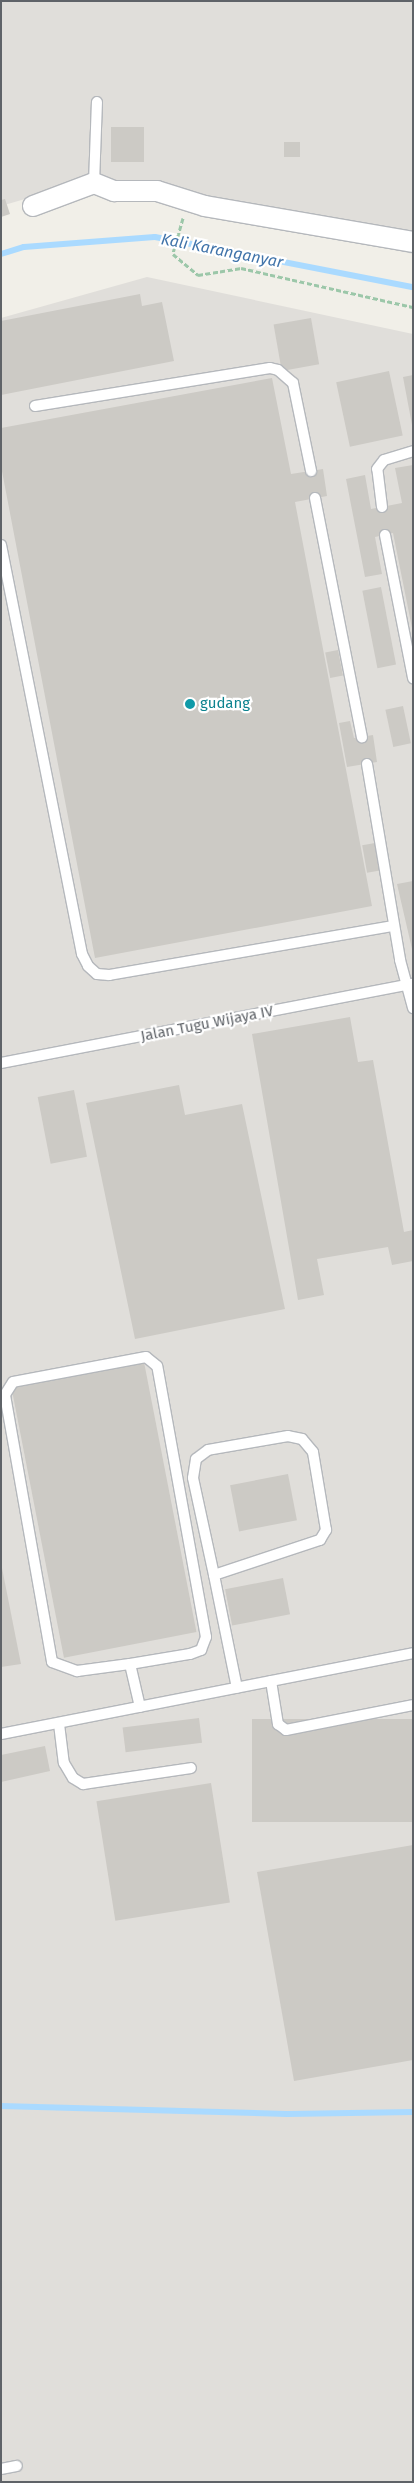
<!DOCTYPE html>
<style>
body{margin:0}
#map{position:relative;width:414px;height:2483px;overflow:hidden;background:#f1efe8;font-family:"Fira Sans",sans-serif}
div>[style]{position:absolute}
.industrial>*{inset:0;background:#e0deda}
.stream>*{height:6px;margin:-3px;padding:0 3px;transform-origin:3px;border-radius:3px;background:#aadaff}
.building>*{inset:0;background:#cccac5;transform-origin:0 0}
.path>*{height:3px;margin-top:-1.5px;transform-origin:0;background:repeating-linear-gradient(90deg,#9cc7a9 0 5px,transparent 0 7.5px)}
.roads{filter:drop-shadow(1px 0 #b5b8bc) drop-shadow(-1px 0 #b5b8bc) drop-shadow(0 1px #b5b8bc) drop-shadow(0 -1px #b5b8bc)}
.service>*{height:10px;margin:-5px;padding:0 5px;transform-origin:5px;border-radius:5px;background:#fff}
.minor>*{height:20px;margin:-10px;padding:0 10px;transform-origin:10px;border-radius:10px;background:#fff}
.dots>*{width:14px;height:14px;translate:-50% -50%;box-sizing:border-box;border:2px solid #fff;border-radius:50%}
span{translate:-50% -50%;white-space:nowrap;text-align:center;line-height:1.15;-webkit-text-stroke:4.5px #fff;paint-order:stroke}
.culture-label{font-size:15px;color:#0d838f}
.left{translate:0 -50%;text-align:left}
.street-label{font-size:15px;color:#5f6368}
.water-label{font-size:16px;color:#4174aa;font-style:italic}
.frame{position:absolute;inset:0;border:2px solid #5f6368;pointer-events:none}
</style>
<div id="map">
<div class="industrial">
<i style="clip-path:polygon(1px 1px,413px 1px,413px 254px,83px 182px,1px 206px)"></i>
<i style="clip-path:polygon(147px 277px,413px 334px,413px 2482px,1px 2482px,1px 318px)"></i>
</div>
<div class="stream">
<i style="left:1px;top:254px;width:24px;rotate:-17deg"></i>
<i style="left:24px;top:247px;width:131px;rotate:-4.4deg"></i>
<i style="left:155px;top:237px;width:263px;rotate:11deg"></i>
<i style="left:1px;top:2106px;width:286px;rotate:1.6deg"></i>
<i style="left:287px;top:2114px;width:126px;rotate:-0.9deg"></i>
</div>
<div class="building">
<i style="left:144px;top:127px;width:35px;height:33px;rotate:90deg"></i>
<i style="left:284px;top:142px;width:16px;height:15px"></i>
<i style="clip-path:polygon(5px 199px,10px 214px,1px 217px,1px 200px)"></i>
<i style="clip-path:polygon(140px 294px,142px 306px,162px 302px,174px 361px,1px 395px,1px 321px)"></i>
<i style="left:311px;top:318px;width:47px;height:38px;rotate:80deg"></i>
<i style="left:389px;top:371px;width:66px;height:54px;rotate:78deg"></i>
<i style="clip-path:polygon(413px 375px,413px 425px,412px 425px,403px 377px)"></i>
<i style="clip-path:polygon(272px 378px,291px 474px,323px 469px,327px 496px,295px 502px,372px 906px,95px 958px,1px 466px,1px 428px)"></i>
<i style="clip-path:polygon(413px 465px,413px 628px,412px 628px,393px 533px,375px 537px,382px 574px,365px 577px,346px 479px,365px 475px,371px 509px,402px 503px,395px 468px)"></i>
<i style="left:381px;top:587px;width:79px;height:19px;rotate:79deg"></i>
<i style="left:338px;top:650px;width:26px;height:13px;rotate:79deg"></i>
<i style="left:403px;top:706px;width:38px;height:18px;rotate:78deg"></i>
<i style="clip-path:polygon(350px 721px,354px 738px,373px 735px,377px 762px,347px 767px,339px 723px)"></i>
<i style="left:375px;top:843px;width:28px;height:13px;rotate:80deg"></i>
<i style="clip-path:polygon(413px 881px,413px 949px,412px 949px,397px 884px)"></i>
<i style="clip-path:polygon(350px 1017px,358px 1062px,373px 1060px,404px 1232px,413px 1230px,413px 1261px,392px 1265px,388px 1247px,317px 1259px,324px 1295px,298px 1300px,252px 1034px)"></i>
<i style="clip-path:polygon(179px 1085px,185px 1115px,242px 1104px,285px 1309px,135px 1339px,86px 1103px)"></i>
<i style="left:74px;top:1090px;width:68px;height:37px;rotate:79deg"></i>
<i style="left:144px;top:1362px;width:275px;height:135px;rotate:79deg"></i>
<i style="left:288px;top:1474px;width:47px;height:59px;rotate:79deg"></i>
<i style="clip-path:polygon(1px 1563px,21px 1664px,1px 1667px)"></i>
<i style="left:283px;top:1578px;width:37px;height:59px;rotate:79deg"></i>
<i style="left:199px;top:1718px;width:25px;height:77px;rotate:83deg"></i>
<i style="left:413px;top:1719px;width:103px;height:161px;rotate:90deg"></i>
<i style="clip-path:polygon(45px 1746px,50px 1771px,1px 1782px,1px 1755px)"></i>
<i style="left:211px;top:1783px;width:121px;height:116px;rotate:81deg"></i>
<i style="clip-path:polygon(413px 1845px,413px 2060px,294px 2081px,257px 1872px)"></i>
</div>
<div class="path">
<i style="left:183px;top:218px;width:37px;rotate:106deg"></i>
<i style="left:173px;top:254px;width:33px;rotate:40deg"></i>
<i style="left:198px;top:275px;width:44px;rotate:-9.2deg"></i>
<i style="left:241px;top:268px;width:176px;rotate:12.8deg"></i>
</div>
<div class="roads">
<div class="service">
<i style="left:94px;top:183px;width:81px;rotate:-87.9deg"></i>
<i style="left:35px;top:406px;width:238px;rotate:-9.2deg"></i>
<i style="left:270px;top:368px;width:8px;rotate:14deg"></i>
<i style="left:278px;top:370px;width:20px;rotate:41deg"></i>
<i style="left:293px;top:383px;width:90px;rotate:78.4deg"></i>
<i style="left:315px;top:498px;width:244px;rotate:78.9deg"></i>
<i style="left:382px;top:507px;width:38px;rotate:-97deg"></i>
<i style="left:377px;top:469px;width:11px;rotate:-52deg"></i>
<i style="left:384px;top:460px;width:30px;rotate:-17deg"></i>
<i style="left:385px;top:535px;width:146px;rotate:78.9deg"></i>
<i style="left:1px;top:545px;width:417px;rotate:78.8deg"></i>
<i style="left:82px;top:954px;width:13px;rotate:63deg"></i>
<i style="left:88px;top:966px;width:12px;rotate:42deg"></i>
<i style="left:97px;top:974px;width:12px;rotate:5deg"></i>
<i style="left:109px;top:975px;width:288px;rotate:-9.8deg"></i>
<i style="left:367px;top:764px;width:199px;rotate:80.4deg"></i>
<i style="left:400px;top:960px;width:50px;rotate:74.8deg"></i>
<i style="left:1px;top:1063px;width:420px;rotate:-10.9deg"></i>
<i style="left:214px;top:1575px;width:112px;rotate:-18.3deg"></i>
<i style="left:320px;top:1540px;width:12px;rotate:-59deg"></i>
<i style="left:326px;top:1530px;width:79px;rotate:-99.5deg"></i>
<i style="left:313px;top:1452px;width:17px;rotate:-130deg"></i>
<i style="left:302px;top:1439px;width:14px;rotate:-168deg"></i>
<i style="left:288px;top:1436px;width:81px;rotate:170.1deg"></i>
<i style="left:208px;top:1450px;width:15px;rotate:143deg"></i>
<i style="left:196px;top:1459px;width:19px;rotate:99deg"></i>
<i style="left:193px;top:1478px;width:99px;rotate:77.8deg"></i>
<i style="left:214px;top:1575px;width:115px;rotate:78.5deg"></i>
<i style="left:130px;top:1664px;width:61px;rotate:-9.5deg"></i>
<i style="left:190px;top:1654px;width:12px;rotate:-20deg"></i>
<i style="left:201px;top:1650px;width:14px;rotate:-69deg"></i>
<i style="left:206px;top:1637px;width:275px;rotate:-100.2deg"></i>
<i style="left:157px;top:1366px;width:14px;rotate:-141deg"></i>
<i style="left:146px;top:1357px;width:135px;rotate:169.4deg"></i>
<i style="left:13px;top:1382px;width:15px;rotate:122deg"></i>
<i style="left:5px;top:1395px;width:271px;rotate:80deg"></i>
<i style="left:52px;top:1662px;width:27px;rotate:20deg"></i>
<i style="left:77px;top:1671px;width:53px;rotate:-7.5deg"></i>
<i style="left:130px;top:1664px;width:44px;rotate:76.9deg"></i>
<i style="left:271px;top:1681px;width:44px;rotate:80.8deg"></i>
<i style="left:278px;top:1724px;width:10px;rotate:37deg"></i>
<i style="left:286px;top:1730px;width:129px;rotate:-11.1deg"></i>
<i style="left:59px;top:1724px;width:39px;rotate:83deg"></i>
<i style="left:64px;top:1763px;width:17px;rotate:59deg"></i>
<i style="left:73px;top:1778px;width:12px;rotate:31deg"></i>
<i style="left:83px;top:1784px;width:109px;rotate:-8.4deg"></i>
<i style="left:1px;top:1734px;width:420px;rotate:-11.1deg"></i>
<i style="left:1px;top:2469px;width:16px;rotate:-11deg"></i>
</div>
<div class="minor">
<i style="left:33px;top:206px;width:65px;rotate:-20.7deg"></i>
<i style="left:94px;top:183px;width:22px;rotate:22deg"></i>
<i style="left:114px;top:191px;width:43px"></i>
<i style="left:157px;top:191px;width:50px;rotate:17.4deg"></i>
<i style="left:205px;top:206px;width:211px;rotate:9.8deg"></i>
</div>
</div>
<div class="dots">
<i style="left:190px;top:704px;background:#0f9aa8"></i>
</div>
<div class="culture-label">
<span class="left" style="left:200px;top:704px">gudang</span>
</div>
<div class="street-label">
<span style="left:207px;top:1024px;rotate:-11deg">Jalan Tugu Wijaya IV</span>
</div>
<div class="water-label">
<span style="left:222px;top:251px;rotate:11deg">Kali Karanganyar</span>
</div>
<div class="frame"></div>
</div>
